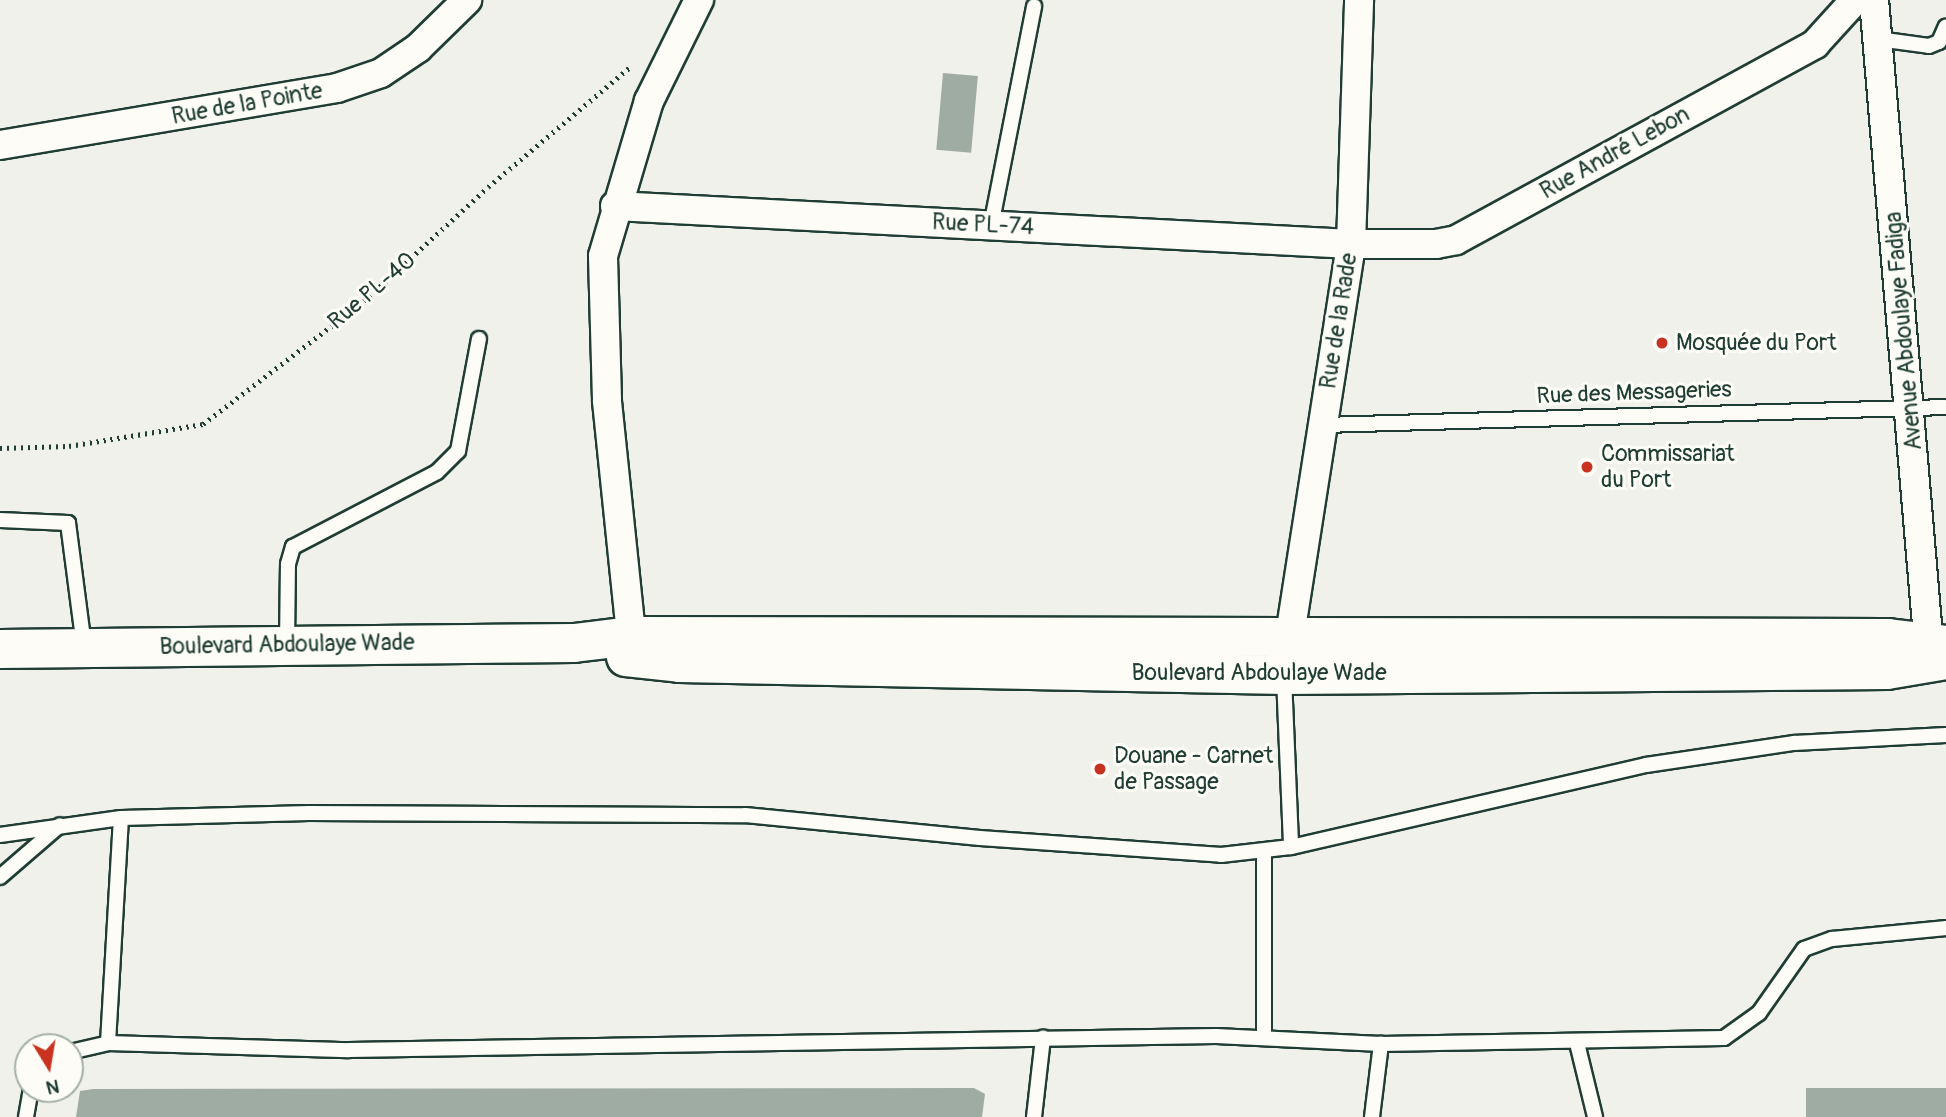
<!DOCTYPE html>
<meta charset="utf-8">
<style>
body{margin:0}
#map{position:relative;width:1946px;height:1117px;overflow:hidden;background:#f0f1eb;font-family:Pangolin,sans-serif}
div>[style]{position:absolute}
.water>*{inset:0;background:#9faca4;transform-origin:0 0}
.path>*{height:4.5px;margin-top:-2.25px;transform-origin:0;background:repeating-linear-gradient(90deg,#1f3d34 0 2px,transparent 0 7px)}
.roads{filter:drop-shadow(2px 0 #1f3d34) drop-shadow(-2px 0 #1f3d34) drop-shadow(0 2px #1f3d34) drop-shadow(0 -2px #1f3d34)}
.lane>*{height:14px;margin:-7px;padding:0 7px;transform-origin:7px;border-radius:7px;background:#fdfcf7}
.street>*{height:28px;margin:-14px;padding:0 14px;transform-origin:14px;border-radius:14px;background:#fdfcf7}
.secondary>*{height:38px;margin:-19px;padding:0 19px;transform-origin:19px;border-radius:19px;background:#fdfcf7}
.dots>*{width:19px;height:19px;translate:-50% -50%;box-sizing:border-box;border:4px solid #fdfcf7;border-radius:50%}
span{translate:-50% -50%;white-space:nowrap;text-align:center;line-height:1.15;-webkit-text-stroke:6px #fdfcf7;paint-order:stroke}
.street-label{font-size:23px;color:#1f3d34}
.poi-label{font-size:23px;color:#1f3d34}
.left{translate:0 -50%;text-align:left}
.north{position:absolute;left:14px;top:1033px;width:70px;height:70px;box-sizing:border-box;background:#fdfcf7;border:2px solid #a4b0a9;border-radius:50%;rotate:169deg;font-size:19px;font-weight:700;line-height:28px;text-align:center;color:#1f3d34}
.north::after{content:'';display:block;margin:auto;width:24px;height:32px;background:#c8321e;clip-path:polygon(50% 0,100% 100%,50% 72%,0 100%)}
</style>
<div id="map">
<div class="water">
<i style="left:943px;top:73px;width:35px;height:77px;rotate:5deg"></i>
<i style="clip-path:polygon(974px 1088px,985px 1094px,982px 1117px,76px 1117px,80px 1091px,93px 1089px)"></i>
<i style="left:1946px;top:1088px;width:29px;height:140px;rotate:90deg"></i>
</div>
<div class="path">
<i style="left:0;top:448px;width:69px;rotate:-1.7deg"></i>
<i style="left:69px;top:446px;width:136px;rotate:-9.3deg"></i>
<i style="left:203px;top:424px;width:203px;rotate:-37.4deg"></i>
<i style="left:364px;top:301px;width:168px;rotate:-42.6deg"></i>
<i style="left:488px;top:187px;width:187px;rotate:-40.2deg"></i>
</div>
<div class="roads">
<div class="lane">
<i style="left:1878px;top:39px;width:51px;rotate:7.8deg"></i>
<i style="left:1929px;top:46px;width:11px;rotate:-22deg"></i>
<i style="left:1939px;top:42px;width:17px;rotate:-66deg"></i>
<i style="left:991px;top:226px;width:224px;rotate:-78.9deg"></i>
<i style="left:1323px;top:425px;width:623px;rotate:-1.65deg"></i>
<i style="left:0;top:520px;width:68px;rotate:2.5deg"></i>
<i style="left:68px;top:523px;width:124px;rotate:82.6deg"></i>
<i style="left:287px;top:644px;width:80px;rotate:-89.3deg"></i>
<i style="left:288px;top:564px;width:18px;rotate:-74deg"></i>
<i style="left:293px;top:547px;width:162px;rotate:-27.5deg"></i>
<i style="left:437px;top:472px;width:30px;rotate:-45deg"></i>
<i style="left:458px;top:451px;width:114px;rotate:-79.4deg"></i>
<i style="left:1284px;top:677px;width:170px;rotate:87.6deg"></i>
<i style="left:0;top:835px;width:122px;rotate:-8deg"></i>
<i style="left:121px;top:818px;width:188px;rotate:-1.5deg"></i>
<i style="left:309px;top:813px;width:436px;rotate:0.3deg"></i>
<i style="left:745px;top:815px;width:236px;rotate:5.6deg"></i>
<i style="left:980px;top:838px;width:242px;rotate:4deg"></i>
<i style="left:1221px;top:855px;width:70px;rotate:-6.5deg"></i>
<i style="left:1291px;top:847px;width:364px;rotate:-13deg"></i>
<i style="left:1646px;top:765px;width:150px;rotate:-8.5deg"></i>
<i style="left:1794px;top:743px;width:152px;rotate:-3deg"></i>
<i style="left:0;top:877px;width:79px;rotate:-40.9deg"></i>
<i style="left:1264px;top:1038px;width:186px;rotate:-90deg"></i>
<i style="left:108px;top:1043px;width:225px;rotate:-86.7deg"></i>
<i style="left:1577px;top:1043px;width:76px;rotate:76.3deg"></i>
<i style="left:70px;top:1052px;width:39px;rotate:-13deg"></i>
<i style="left:108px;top:1043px;width:241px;rotate:1.7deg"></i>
<i style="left:349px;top:1050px;width:867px;rotate:-0.93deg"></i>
<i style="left:1216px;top:1036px;width:165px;rotate:2.8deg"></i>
<i style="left:26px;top:1117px;width:28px;rotate:-80deg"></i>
<i style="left:1034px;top:1117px;width:80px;rotate:-83.5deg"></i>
<i style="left:1372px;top:1117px;width:74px;rotate:-83deg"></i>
<i style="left:1381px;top:1044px;width:343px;rotate:-1deg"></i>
<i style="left:1724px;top:1038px;width:43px;rotate:-35.5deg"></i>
<i style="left:1759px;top:1013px;width:78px;rotate:-54.9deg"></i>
<i style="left:1804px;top:949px;width:30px;rotate:-20deg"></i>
<i style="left:1832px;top:939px;width:115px;rotate:-5.5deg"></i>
</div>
<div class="street">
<i style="left:1874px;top:0;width:662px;rotate:85.15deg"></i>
<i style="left:0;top:145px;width:342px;rotate:-9.6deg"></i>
<i style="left:337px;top:88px;width:46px;rotate:-18.8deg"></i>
<i style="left:381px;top:73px;width:45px;rotate:-34deg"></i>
<i style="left:418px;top:48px;width:69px;rotate:-44.4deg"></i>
<i style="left:615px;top:206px;width:737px;rotate:2.96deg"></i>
<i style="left:1351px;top:244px;width:85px"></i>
<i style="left:1436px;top:244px;width:20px;rotate:-11deg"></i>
<i style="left:1456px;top:240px;width:409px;rotate:-28.6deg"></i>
<i style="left:1815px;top:44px;width:59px;rotate:-47.7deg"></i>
<i style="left:633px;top:653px;width:254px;rotate:-95.9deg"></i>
<i style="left:607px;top:400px;width:144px;rotate:-91.6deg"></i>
<i style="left:603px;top:256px;width:162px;rotate:-73.5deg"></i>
<i style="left:649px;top:101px;width:113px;rotate:-63.7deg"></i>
<i style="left:1287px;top:654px;width:415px;rotate:-81.1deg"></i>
<i style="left:1351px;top:244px;width:244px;rotate:-88.1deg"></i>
</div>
<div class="secondary">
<i style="left:0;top:649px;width:574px;rotate:-0.6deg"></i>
<i style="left:574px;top:643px;width:57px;rotate:-7deg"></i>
<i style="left:631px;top:636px;width:1257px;rotate:0.09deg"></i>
<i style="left:1888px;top:638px;width:58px;rotate:6.9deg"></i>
<i style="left:626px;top:657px;width:54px;rotate:6.3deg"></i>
<i style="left:680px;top:663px;width:605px;rotate:1.14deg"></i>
<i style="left:1285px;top:675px;width:602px;rotate:-0.48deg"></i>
<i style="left:1887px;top:670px;width:60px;rotate:-9.6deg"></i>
</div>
</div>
<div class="dots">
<i style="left:1662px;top:343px;background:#c8321e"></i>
<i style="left:1587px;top:467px;background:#c8321e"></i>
<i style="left:1100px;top:769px;background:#c8321e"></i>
</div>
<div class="street-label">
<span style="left:247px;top:104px;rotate:-10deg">Rue de la Pointe</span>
<span style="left:1615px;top:153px;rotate:-29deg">Rue André Lebon</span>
<span style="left:983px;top:225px;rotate:3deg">Rue PL-74</span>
<span style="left:372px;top:291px;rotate:-40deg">Rue PL-40</span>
<span style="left:1339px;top:321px;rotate:-81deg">Rue de la Rade</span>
<span style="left:1904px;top:331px;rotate:-95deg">Avenue Abdoulaye Fadiga</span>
<span style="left:1634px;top:393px;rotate:-2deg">Rue des Messageries</span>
<span style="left:287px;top:645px;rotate:-1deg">Boulevard Abdoulaye Wade</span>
<span style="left:1259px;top:673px">Boulevard Abdoulaye Wade</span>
</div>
<div class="poi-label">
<span class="left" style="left:1676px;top:343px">Mosquée du Port</span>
<span class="left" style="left:1601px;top:467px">Commissariat<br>du Port</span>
<span class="left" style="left:1114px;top:769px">Douane - Carnet<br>de Passage</span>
</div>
<div class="north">N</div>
</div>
